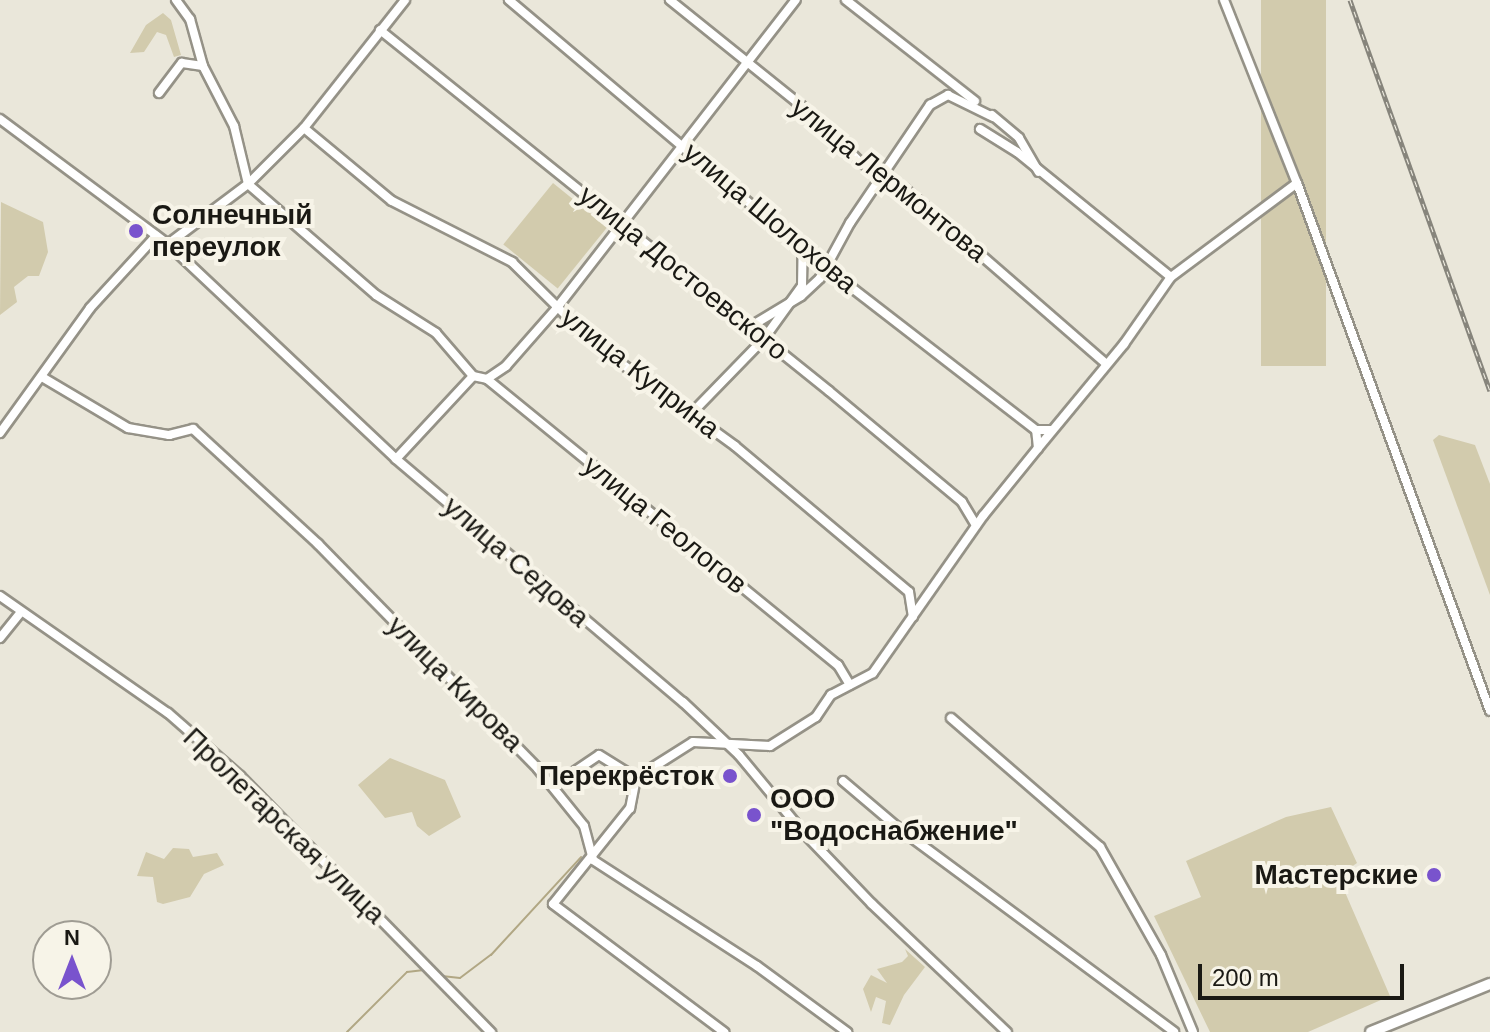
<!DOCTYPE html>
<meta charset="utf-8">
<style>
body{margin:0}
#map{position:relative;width:1490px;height:1032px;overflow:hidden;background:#eae7da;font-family:Helvetica,sans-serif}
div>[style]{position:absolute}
.green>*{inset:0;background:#d2cbad;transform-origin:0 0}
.stream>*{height:2px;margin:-1px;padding:0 1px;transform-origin:1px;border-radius:1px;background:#b1a784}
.roads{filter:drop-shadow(2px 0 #959287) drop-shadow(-2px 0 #959287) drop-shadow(0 2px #959287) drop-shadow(0 -2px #959287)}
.minor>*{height:8px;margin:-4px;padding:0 4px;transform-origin:4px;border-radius:4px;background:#fff}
.tertiary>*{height:10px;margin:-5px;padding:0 5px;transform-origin:5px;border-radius:5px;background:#fff}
.rail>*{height:5px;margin-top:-2.5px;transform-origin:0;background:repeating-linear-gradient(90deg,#f7f4e8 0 6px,#87857c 0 12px);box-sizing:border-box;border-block:2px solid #87857c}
.dots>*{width:22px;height:22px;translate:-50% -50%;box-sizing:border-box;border:4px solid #f7f4e8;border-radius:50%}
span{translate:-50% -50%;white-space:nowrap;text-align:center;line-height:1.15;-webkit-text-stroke:8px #f7f4e8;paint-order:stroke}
.street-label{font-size:28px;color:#1a1914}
.poi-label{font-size:28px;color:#1a1914;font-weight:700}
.left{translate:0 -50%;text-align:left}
.right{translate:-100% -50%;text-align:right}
.north{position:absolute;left:32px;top:920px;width:80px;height:80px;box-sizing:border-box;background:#f7f4e8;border:2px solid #9f9c93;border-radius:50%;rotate:0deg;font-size:22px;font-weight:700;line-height:32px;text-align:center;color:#1a1914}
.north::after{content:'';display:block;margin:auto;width:28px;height:36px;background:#7953cd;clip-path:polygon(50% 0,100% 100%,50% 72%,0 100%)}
.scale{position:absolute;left:1198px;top:964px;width:206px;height:36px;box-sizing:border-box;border:4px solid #1a1914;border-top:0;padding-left:10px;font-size:24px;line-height:28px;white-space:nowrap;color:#1a1914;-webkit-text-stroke:6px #f7f4e8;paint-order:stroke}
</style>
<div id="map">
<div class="green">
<i style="left:1261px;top:0;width:65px;height:366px"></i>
<i style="clip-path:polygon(163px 13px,171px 20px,181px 55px,174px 57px,166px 35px,157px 32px,144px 52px,130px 53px,146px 25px)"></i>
<i style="left:553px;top:183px;width:70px;height:79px;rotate:39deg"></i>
<i style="clip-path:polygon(1px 202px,43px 222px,48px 252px,39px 276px,28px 276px,14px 287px,17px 302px,0 315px)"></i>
<i style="clip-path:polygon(1439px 435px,1475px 445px,1490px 484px,1490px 595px,1433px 440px)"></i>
<i style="clip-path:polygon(390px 758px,445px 780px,461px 817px,429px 836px,417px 826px,412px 812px,385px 818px,358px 785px)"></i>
<i style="clip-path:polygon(1331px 807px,1357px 863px,1338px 876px,1390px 996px,1308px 1032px,1210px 1032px,1154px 916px,1201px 897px,1186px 861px,1286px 817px)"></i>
<i style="clip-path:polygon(173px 848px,189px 849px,193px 857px,217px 853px,224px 865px,204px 874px,190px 897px,163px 904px,157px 902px,153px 877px,137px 876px,146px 852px,164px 859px)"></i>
<i style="clip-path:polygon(905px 949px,925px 967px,904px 995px,890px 1025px,882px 1023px,886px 1001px,876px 997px,871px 1012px,863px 989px,871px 975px,887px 983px,877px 969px,902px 962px,908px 956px)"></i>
</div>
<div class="stream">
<i style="left:442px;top:976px;width:18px;rotate:6deg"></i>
<i style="left:460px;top:978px;width:39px;rotate:-37deg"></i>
<i style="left:491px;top:955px;width:133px;rotate:-47.4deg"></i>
<i style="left:347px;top:1032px;width:85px;rotate:-45deg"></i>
<i style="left:407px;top:972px;width:17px;rotate:-7deg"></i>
</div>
<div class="roads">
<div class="minor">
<i style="left:176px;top:0;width:24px;rotate:54deg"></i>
<i style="left:190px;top:19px;width:49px;rotate:74.5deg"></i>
<i style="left:509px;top:0;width:414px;rotate:40.2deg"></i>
<i style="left:825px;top:267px;width:267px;rotate:37.7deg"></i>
<i style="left:670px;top:0;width:190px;rotate:38.8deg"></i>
<i style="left:818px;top:119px;width:60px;rotate:45.7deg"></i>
<i style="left:860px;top:162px;width:52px;rotate:31deg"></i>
<i style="left:905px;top:189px;width:264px;rotate:41deg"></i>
<i style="left:846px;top:0;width:164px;rotate:38.1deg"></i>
<i style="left:1224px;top:0;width:197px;rotate:68.3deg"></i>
<i style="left:1297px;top:183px;width:562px;rotate:69.92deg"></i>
<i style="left:380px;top:30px;width:576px;rotate:38.8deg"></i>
<i style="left:829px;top:391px;width:173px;rotate:39.8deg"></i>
<i style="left:962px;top:502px;width:27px;rotate:59deg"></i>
<i style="left:159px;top:93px;width:38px;rotate:-53deg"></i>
<i style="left:182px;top:63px;width:21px;rotate:8deg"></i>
<i style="left:203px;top:66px;width:68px;rotate:62.7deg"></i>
<i style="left:234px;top:126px;width:60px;rotate:76.4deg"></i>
<i style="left:248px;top:184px;width:169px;rotate:40.9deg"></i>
<i style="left:376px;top:295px;width:71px;rotate:32.3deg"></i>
<i style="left:436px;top:333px;width:57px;rotate:49.3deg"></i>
<i style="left:992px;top:115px;width:35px;rotate:40deg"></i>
<i style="left:1019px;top:138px;width:39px;rotate:60deg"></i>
<i style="left:0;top:119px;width:209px;rotate:36.7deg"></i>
<i style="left:168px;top:244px;width:313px;rotate:43.3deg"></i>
<i style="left:396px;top:459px;width:376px;rotate:40.3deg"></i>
<i style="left:683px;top:702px;width:77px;rotate:43.4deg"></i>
<i style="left:739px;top:755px;width:100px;rotate:50.3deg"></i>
<i style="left:803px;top:832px;width:100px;rotate:46.2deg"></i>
<i style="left:872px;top:904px;width:186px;rotate:43.5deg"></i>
<i style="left:304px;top:128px;width:114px;rotate:39.7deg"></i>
<i style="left:392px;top:201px;width:135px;rotate:26.9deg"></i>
<i style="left:512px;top:262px;width:118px;rotate:44.7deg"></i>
<i style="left:596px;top:345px;width:172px;rotate:36deg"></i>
<i style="left:735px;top:446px;width:227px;rotate:40deg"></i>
<i style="left:909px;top:592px;width:25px;rotate:81deg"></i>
<i style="left:980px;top:129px;width:44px;rotate:31.9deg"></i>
<i style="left:1017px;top:152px;width:198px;rotate:39.1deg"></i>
<i style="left:168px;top:244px;width:100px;rotate:-36.9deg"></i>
<i style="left:248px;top:184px;width:79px;rotate:-45deg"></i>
<i style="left:304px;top:128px;width:163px;rotate:-51.7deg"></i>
<i style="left:748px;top:328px;width:62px;rotate:-31.1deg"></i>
<i style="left:801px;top:296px;width:26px;rotate:-43deg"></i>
<i style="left:820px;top:278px;width:63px;rotate:-61.4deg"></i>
<i style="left:850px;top:223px;width:143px;rotate:-55.9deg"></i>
<i style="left:930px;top:105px;width:21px;rotate:-29deg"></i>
<i style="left:948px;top:95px;width:50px;rotate:26.1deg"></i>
<i style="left:42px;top:377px;width:100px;rotate:30.7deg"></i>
<i style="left:128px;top:428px;width:42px;rotate:9.7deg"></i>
<i style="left:169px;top:435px;width:25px;rotate:-14deg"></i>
<i style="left:193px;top:429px;width:170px;rotate:42.6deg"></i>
<i style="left:318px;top:544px;width:315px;rotate:45.6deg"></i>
<i style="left:538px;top:769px;width:73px;rotate:51.1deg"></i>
<i style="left:584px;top:826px;width:35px;rotate:75deg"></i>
<i style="left:593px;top:860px;width:195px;rotate:32.9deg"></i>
<i style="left:757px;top:966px;width:112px;rotate:36.3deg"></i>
<i style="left:487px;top:379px;width:23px;rotate:-34deg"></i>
<i style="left:506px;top:366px;width:76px;rotate:-48.7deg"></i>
<i style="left:556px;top:309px;width:391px;rotate:-52.2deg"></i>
<i style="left:688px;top:417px;width:107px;rotate:-45.8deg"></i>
<i style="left:763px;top:340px;width:67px;rotate:-54.2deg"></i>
<i style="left:802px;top:286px;width:39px;rotate:-89deg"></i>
<i style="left:0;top:433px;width:154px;rotate:-54.2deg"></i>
<i style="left:90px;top:308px;width:98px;rotate:-47.5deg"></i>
<i style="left:1038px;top:448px;width:135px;rotate:-50.4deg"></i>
<i style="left:1124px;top:344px;width:82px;rotate:-55deg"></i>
<i style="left:1171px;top:277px;width:157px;rotate:-36.7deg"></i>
<i style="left:396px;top:459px;width:113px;rotate:-47.1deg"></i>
<i style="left:473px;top:376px;width:14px;rotate:12deg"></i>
<i style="left:487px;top:379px;width:453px;rotate:39.2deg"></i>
<i style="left:838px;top:665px;width:23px;rotate:59deg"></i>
<i style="left:0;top:596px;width:205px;rotate:34.9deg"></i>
<i style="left:168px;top:713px;width:96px;rotate:41.2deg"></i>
<i style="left:240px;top:776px;width:359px;rotate:45.6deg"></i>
<i style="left:0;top:638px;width:33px;rotate:-51deg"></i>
<i style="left:951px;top:718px;width:197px;rotate:40.9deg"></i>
<i style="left:1100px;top:847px;width:124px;rotate:60.5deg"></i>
<i style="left:1161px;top:955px;width:83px;rotate:67.4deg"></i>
<i style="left:636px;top:778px;width:31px;rotate:101deg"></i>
<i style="left:630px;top:808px;width:123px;rotate:128.7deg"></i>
<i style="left:553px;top:904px;width:214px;rotate:36.8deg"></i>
<i style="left:843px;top:781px;width:70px;rotate:40.3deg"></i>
<i style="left:896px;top:826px;width:346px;rotate:36.5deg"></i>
<i style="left:553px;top:786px;width:55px;rotate:-34deg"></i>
<i style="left:599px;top:755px;width:44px;rotate:31.9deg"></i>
<i style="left:636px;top:778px;width:67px;rotate:-32.3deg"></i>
<i style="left:693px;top:742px;width:77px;rotate:3deg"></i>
<i style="left:770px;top:746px;width:54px;rotate:-32.2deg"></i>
<i style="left:816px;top:717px;width:27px;rotate:-56deg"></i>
<i style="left:831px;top:695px;width:47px;rotate:-27.6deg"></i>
<i style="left:873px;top:673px;width:192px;rotate:-55deg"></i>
<i style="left:983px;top:516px;width:87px;rotate:-51deg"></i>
<i style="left:1038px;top:448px;width:18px;rotate:-96deg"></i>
<i style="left:1036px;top:430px;width:15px"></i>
</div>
<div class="tertiary">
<i style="left:1371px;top:1032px;width:128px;rotate:-22deg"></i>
</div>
</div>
<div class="rail">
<i style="left:1350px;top:0;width:415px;rotate:70.3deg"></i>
</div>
<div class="dots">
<i style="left:136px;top:231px;background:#7953cd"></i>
<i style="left:730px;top:776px;background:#7953cd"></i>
<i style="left:754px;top:815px;background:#7953cd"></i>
<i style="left:1434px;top:875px;background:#7953cd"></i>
</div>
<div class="street-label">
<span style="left:889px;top:180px;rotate:39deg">улица Лермонтова</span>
<span style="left:770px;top:218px;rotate:40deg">улица Шолохова</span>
<span style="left:683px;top:273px;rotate:39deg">улица Достоевского</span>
<span style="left:640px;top:373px;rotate:38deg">улица Куприна</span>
<span style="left:665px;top:525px;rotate:39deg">улица Геологов</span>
<span style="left:516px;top:562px;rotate:41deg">улица Седова</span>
<span style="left:455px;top:684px;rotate:45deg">улица Кирова</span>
<span style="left:284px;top:826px;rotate:44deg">Пролетарская улица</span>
</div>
<div class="poi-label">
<span class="left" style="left:152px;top:231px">Солнечный<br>переулок</span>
<span class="right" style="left:714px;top:776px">Перекрёсток</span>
<span class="left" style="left:770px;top:815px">ООО<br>"Водоснабжение"</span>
<span class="right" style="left:1418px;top:875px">Мастерские</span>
</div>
<div class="north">N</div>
<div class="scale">200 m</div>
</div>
